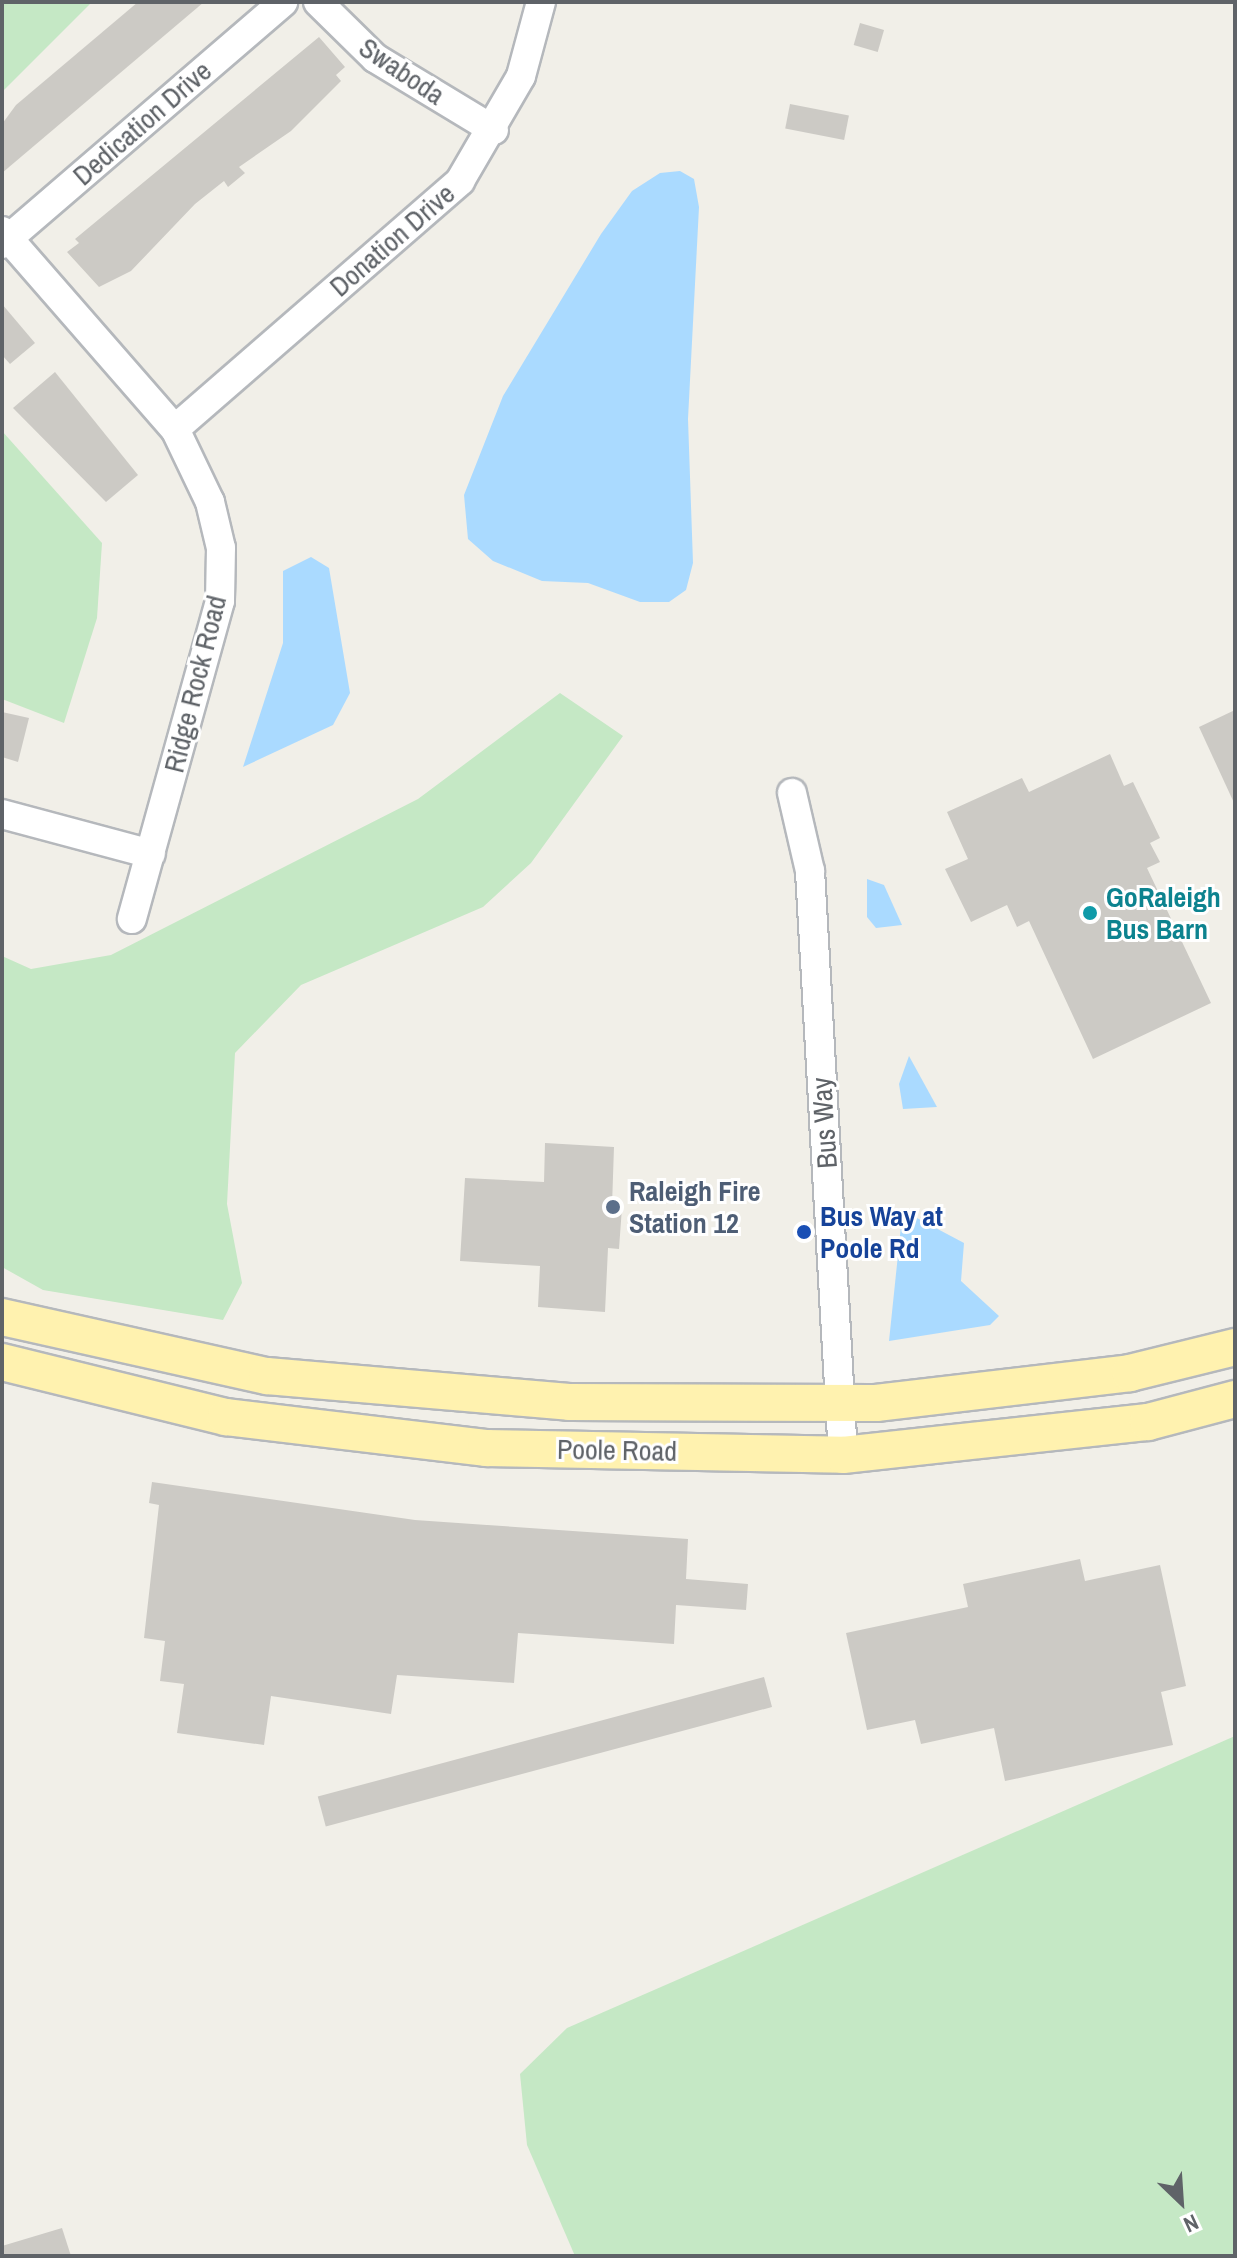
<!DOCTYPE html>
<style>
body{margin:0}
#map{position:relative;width:1237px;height:2258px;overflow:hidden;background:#f1efe8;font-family:"Archivo Narrow",sans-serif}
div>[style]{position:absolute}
.green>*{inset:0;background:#c5e8c5}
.water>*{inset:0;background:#aadaff}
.building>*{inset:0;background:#cccac5;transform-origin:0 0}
.roads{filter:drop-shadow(2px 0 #b5b8bc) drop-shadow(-2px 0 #b5b8bc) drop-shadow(0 2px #b5b8bc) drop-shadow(0 -2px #b5b8bc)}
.minor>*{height:28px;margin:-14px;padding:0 14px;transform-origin:14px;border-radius:14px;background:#fff}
.major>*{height:36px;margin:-18px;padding:0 18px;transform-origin:18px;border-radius:18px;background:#fff2af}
.dots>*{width:22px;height:22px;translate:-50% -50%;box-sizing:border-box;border:4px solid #fff;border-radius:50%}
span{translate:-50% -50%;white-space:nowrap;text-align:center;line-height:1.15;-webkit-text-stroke:6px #fff;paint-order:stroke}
.street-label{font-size:28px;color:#5f6368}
.culture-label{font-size:28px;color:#0d838f;font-weight:700}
.left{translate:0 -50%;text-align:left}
.service-label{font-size:28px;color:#4e5e75;font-weight:700}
.transit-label{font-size:28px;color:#164399;font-weight:700}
.frame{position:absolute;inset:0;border:4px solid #5f6368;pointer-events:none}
.north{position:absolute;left:1141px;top:2162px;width:80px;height:80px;-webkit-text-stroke:6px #fff;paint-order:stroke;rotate:155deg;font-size:22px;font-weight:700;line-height:32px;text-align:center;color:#5f6368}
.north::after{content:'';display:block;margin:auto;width:28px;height:36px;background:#5f6368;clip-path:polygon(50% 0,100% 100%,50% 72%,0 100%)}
</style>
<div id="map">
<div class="green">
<i style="clip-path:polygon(2px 2px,92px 2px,2px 92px)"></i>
<i style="clip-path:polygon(2px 431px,102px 543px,97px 618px,64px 723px,2px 699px)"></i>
<i style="clip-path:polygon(560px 693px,623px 736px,531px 863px,483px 907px,301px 985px,235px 1053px,227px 1204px,242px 1283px,223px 1320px,43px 1290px,2px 1267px,2px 956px,31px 969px,111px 955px,418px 799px)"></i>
<i style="clip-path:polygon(1235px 1736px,1235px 2256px,575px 2256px,527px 2145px,520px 2074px,567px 2028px)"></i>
</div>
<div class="water">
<i style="clip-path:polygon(680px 171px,694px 179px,699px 207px,688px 419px,693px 563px,686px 590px,669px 602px,640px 602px,588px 583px,542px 581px,493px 561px,468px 539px,464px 495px,503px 396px,601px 234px,632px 191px,660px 173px)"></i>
<i style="clip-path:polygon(311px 557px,329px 568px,350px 693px,333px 725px,243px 767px,283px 643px,283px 571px)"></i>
<i style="clip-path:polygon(867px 879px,884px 885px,902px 925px,876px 928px,867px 917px)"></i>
<i style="clip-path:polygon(909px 1056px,937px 1107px,903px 1109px,899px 1084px)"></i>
<i style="clip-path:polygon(915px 1217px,964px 1243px,961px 1281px,999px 1316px,990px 1325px,889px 1341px,901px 1226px)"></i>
</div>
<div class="building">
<i style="clip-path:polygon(138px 2px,204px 2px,2px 173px,2px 124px,16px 105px)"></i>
<i style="left:860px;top:23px;width:25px;height:23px;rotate:16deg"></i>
<i style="clip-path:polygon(319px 37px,345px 67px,336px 75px,341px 81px,291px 131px,239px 167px,245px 173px,228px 187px,224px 181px,195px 204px,131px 271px,99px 287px,67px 252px,79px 243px,75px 239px)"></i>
<i style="left:790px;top:104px;width:60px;height:25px;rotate:11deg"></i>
<i style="clip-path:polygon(2px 304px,35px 343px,10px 364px,2px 355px)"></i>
<i style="clip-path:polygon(55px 372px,138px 475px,106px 502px,13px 408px)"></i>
<i style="clip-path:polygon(1235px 710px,1235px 805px,1199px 727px)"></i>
<i style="clip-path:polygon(2px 712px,29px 718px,18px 762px,2px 757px)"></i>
<i style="clip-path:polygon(1110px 754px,1124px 786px,1133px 782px,1160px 838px,1150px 843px,1160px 862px,1147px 868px,1211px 1003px,1093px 1059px,1029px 921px,1017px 927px,1007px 905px,971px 922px,945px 869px,968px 859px,947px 812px,1022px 778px,1029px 792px)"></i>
<i style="clip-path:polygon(545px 1143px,614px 1147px,612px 1206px,622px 1207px,619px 1249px,608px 1248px,605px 1312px,538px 1307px,540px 1266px,460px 1261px,465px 1178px,544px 1182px)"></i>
<i style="clip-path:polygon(152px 1482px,415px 1520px,688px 1539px,686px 1579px,748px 1584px,746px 1610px,676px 1605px,674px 1644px,518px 1633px,514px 1683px,397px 1675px,391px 1714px,271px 1696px,264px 1745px,177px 1733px,184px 1684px,160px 1681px,165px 1641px,144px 1638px,159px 1505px,149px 1503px)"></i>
<i style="clip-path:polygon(1080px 1559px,1085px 1581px,1160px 1565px,1186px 1686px,1161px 1692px,1173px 1745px,1005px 1781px,994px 1728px,921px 1744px,915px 1720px,867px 1730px,846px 1633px,968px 1607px,963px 1584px)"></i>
<i style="left:764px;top:1677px;width:31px;height:462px;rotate:75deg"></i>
<i style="clip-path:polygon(62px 2228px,71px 2256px,2px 2256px,2px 2246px)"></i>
</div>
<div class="roads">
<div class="minor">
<i style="left:318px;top:2px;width:80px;rotate:44.5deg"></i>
<i style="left:375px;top:58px;width:139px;rotate:31.2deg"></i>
<i style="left:2px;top:231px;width:263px;rotate:48.9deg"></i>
<i style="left:175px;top:429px;width:81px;rotate:64.4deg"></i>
<i style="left:210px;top:502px;width:47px;rotate:76.6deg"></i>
<i style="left:221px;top:548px;width:53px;rotate:91.1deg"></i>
<i style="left:220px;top:601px;width:330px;rotate:105.5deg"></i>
<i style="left:2px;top:244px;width:371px;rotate:-40.7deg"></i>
<i style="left:175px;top:429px;width:378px;rotate:-41deg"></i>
<i style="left:460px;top:181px;width:121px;rotate:-59.8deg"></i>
<i style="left:521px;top:76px;width:77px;rotate:-74.9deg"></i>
<i style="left:792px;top:793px;width:80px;rotate:77deg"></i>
<i style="left:810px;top:871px;width:585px;rotate:86.77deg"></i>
<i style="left:2px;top:814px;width:154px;rotate:15deg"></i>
</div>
<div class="major">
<i style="left:2px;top:1317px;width:271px;rotate:12.6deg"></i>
<i style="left:267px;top:1376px;width:303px;rotate:4.9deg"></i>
<i style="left:569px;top:1402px;width:307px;rotate:0.2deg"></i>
<i style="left:876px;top:1403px;width:256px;rotate:-6.7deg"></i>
<i style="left:1130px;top:1373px;width:108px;rotate:-13.9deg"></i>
<i style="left:2px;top:1362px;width:231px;rotate:13.8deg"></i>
<i style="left:226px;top:1417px;width:262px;rotate:6.8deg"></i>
<i style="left:486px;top:1448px;width:357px;rotate:1.1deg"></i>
<i style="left:843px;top:1455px;width:307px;rotate:-6.2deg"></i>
<i style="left:1148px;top:1422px;width:90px;rotate:-14.8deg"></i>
</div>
</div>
<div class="dots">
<i style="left:1090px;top:913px;background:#0f9aa8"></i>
<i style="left:613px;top:1207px;background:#5c6f8a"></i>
<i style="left:804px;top:1232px;background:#1a4fb4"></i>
</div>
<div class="street-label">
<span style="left:402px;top:71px;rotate:34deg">Swaboda</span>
<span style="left:142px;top:123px;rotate:-41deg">Dedication Drive</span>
<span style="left:392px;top:240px;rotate:-41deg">Donation Drive</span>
<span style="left:195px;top:684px;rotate:-76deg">Ridge Rock Road</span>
<span style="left:824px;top:1123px;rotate:-94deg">Bus Way</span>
<span style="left:617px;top:1450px;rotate:1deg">Poole Road</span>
</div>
<div class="culture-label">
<span class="left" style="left:1106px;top:913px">GoRaleigh<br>Bus Barn</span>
</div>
<div class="service-label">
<span class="left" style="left:629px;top:1207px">Raleigh Fire<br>Station 12</span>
</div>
<div class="transit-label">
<span class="left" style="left:820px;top:1232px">Bus Way at<br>Poole Rd</span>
</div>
<div class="frame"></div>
<div class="north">N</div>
</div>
